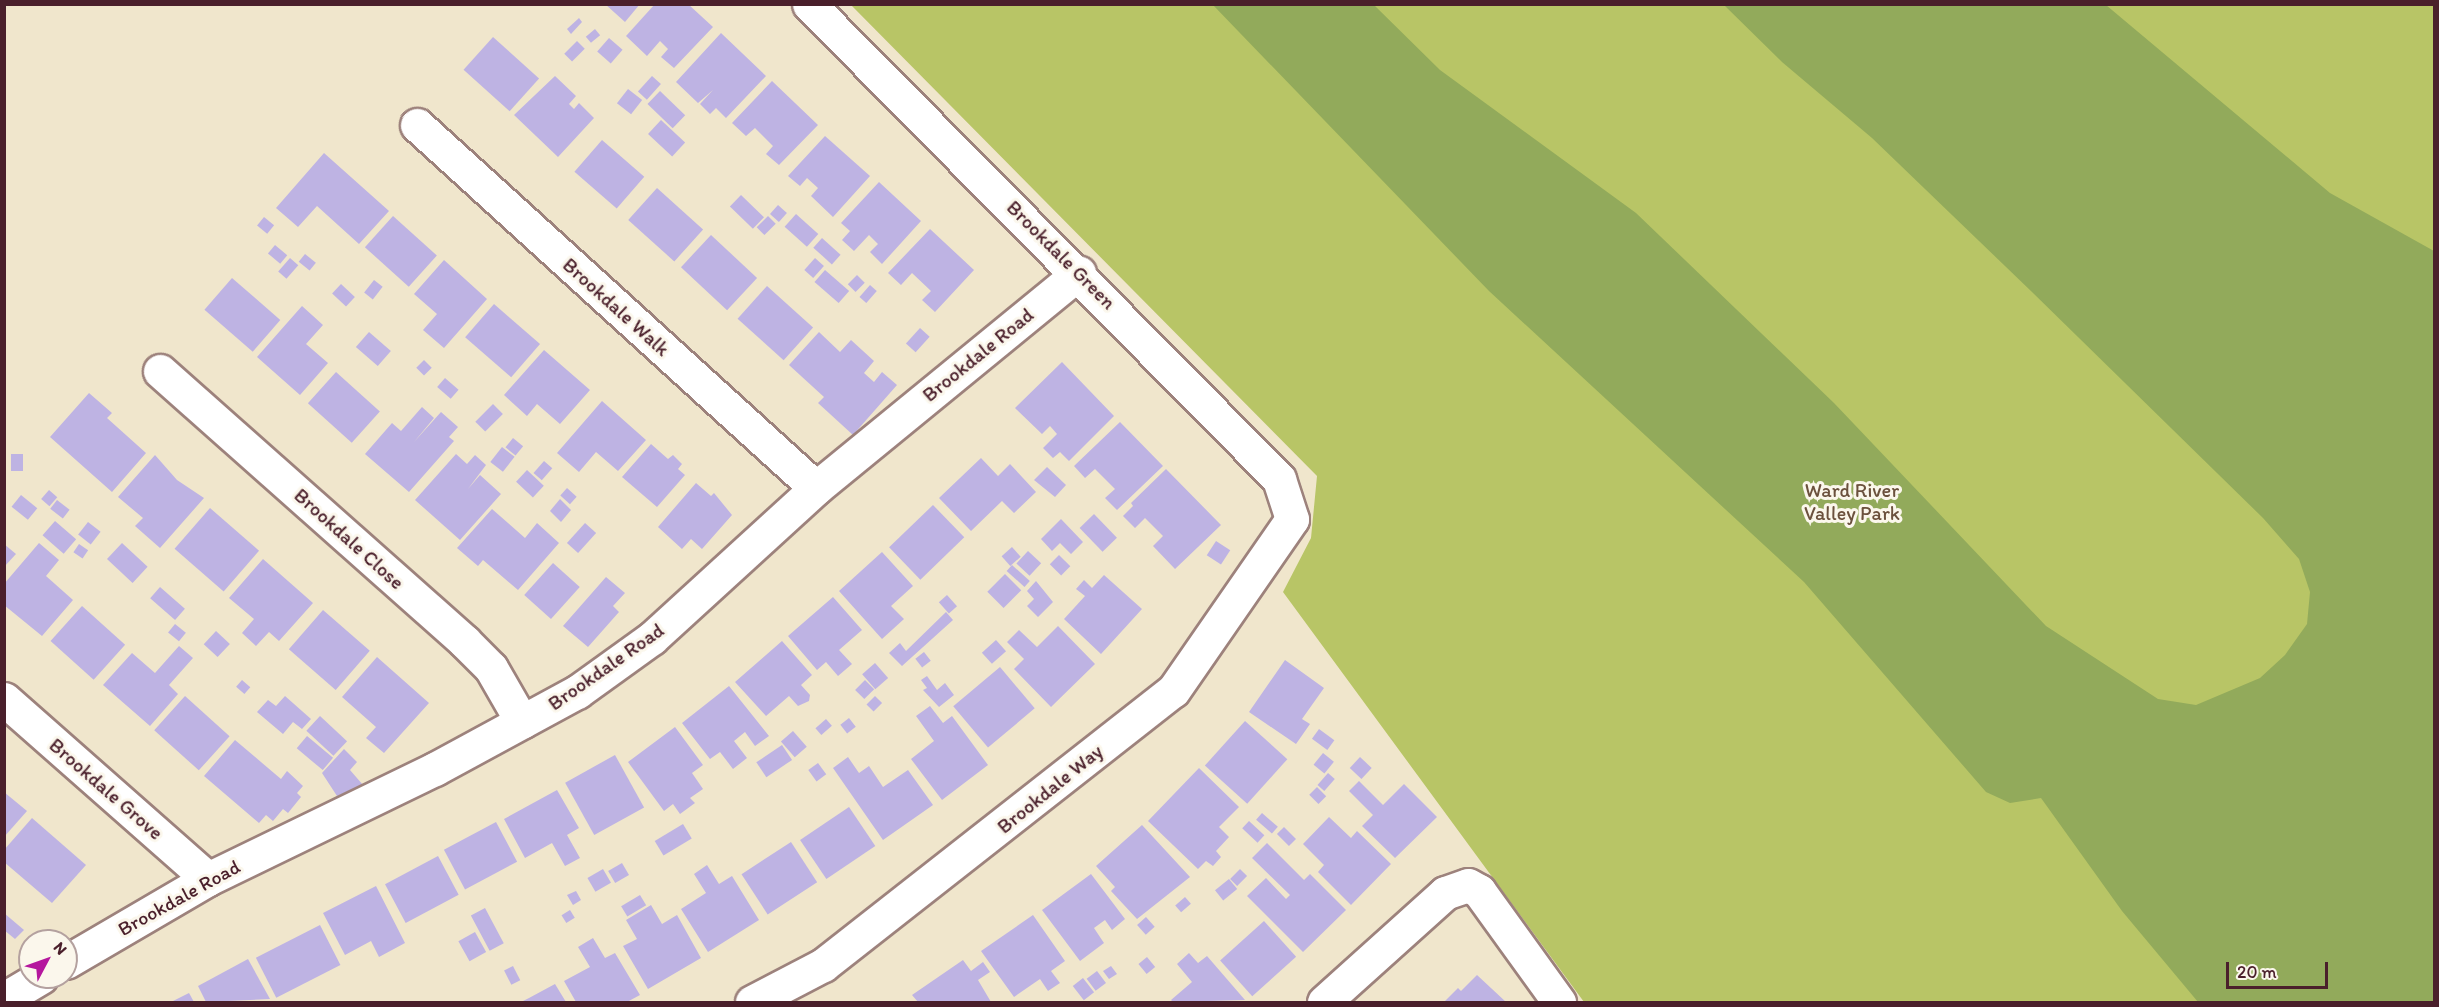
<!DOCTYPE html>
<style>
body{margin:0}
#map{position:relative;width:2439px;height:1007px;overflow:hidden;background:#f0e6cc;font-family:Itim,sans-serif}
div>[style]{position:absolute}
.green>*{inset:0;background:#b8c566}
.forest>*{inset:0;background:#92aa5b}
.building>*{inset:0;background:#beb3e3;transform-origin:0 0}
.roads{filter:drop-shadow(2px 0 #9d827c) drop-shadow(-2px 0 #9d827c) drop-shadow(0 2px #9d827c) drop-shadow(0 -2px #9d827c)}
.minor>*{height:33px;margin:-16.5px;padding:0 16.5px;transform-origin:16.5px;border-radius:16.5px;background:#fff}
span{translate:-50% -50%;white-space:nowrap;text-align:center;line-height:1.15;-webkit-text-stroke:6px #fbf7ec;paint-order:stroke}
.street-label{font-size:20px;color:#4a1f2b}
.park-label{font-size:20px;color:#6b513d}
.frame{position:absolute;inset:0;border:6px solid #4a1f2b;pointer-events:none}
.north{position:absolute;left:18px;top:929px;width:60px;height:60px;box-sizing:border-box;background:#fbf7ec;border:2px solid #b4a19f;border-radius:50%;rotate:49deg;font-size:16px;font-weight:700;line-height:24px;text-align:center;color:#4a1f2b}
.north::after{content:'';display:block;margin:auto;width:21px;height:27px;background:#b5179e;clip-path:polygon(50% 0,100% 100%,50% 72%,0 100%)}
.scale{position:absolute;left:2226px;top:962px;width:102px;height:27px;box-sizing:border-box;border:3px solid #4a1f2b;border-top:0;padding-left:8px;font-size:18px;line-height:21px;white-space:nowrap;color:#4a1f2b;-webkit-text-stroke:4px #fbf7ec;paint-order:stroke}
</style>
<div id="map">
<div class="green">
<i style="clip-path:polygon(851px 5px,2434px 5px,2434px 1002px,1584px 1002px,1283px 592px,1311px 538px,1317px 476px)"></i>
</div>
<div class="forest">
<i style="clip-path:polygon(1213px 5px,1374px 5px,1440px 70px,1636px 213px,1834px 403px,2046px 626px,2158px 699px,2196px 705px,2260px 678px,2285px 655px,2307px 624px,2310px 592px,2299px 559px,2263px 518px,2032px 292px,1872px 138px,1782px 62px,1724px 5px,2106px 5px,2330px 193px,2434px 251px,2434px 1002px,2198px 1002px,2122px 911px,2041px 798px,2010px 803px,1986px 792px,1804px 582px,1489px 291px)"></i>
</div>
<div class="building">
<i style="clip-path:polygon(605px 4px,640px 4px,625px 22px)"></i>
<i style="clip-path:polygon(655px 4px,688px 4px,713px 27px,674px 68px,661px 57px,668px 49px,660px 41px,647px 56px,626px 36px)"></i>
<i style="clip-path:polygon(579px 18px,582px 22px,571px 34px,567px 29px)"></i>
<i style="left:595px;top:29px;width:8px;height:12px;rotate:50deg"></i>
<i style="clip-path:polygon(721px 33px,766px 76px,726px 118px,716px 108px,710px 114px,700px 104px,713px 90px,698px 103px,676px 82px)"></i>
<i style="left:493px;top:37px;width:62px;height:44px;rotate:42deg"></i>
<i style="left:609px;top:38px;width:18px;height:18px;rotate:41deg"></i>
<i style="left:577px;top:41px;width:11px;height:18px;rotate:45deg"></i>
<i style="clip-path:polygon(555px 76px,576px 96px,569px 104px,574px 109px,579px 103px,594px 118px,558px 157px,514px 115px)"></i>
<i style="left:652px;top:76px;width:12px;height:21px;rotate:42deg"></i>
<i style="clip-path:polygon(772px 81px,818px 125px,779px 165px,766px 154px,773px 146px,755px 128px,746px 136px,732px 123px)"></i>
<i style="left:628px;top:89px;width:18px;height:18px;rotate:38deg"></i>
<i style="left:660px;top:91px;width:35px;height:18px;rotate:44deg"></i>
<i style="left:661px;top:120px;width:33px;height:19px;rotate:43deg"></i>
<i style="clip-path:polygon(825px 136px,870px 176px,833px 217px,811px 196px,818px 188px,807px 178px,800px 186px,788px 176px)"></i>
<i style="left:602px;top:140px;width:56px;height:42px;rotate:41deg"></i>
<i style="clip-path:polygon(324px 153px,389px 211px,359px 244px,317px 206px,298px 227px,276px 208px)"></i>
<i style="clip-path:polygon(879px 182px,921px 221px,882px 264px,870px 252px,878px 244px,869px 235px,854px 251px,842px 240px,850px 231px,841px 223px)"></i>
<i style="left:657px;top:188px;width:62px;height:43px;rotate:42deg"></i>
<i style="left:741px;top:195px;width:32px;height:16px;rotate:44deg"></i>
<i style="left:778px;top:205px;width:12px;height:12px;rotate:42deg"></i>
<i style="left:796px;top:214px;width:30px;height:17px;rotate:42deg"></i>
<i style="left:393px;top:216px;width:59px;height:42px;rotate:42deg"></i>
<i style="left:768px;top:216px;width:11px;height:16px;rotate:45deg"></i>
<i style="left:264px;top:217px;width:13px;height:11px;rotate:39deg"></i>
<i style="clip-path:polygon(930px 229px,974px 270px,935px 312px,922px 300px,931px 291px,912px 273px,901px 285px,888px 273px)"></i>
<i style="left:711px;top:235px;width:63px;height:44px;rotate:43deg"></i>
<i style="left:822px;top:238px;width:25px;height:13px;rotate:42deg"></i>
<i style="left:275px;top:245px;width:16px;height:11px;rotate:40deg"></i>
<i style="left:305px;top:254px;width:14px;height:10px;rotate:39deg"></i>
<i style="left:290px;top:258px;width:11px;height:18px;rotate:41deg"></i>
<i style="left:815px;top:258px;width:12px;height:16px;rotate:42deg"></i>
<i style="clip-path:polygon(444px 260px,487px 299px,444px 348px,423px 330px,437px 314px,414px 294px)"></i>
<i style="left:825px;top:270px;width:32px;height:16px;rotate:41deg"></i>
<i style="left:857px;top:275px;width:11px;height:13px;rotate:45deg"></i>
<i style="left:232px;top:278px;width:64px;height:42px;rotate:41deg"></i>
<i style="left:374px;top:280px;width:11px;height:16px;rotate:38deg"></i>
<i style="left:341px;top:284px;width:19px;height:13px;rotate:43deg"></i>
<i style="left:870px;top:285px;width:9px;height:16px;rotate:41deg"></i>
<i style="left:767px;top:286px;width:62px;height:44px;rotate:42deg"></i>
<i style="left:494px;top:304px;width:61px;height:44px;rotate:41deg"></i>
<i style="clip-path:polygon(302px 306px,323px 325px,306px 344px,328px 363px,300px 395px,257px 357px)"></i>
<i style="left:920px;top:328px;width:13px;height:21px;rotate:42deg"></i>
<i style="left:369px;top:332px;width:29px;height:20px;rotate:41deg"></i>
<i style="clip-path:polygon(819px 332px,840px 352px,851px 340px,874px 361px,864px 373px,874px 382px,882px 372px,897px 385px,853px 435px,818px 403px,824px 397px,789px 365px)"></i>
<i style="clip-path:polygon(544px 350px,590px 390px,560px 424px,537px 404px,527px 416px,504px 395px)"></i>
<i style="left:424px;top:360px;width:11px;height:11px;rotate:45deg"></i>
<i style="clip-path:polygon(1062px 362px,1114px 416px,1069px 461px,1060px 452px,1053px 458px,1043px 448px,1057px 434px,1050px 426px,1042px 434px,1015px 408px)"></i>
<i style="left:336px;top:372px;width:59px;height:42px;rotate:42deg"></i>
<i style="left:445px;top:378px;width:18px;height:12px;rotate:41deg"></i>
<i style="clip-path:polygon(89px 393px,112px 413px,107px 418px,146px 453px,112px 492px,50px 437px)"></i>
<i style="clip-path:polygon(602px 401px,646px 440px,618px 471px,596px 452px,579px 472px,557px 453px)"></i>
<i style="left:493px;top:404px;width:14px;height:25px;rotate:45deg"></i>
<i style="clip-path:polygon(422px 407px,434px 418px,414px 442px,441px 412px,458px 427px,449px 437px,454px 441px,409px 492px,365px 454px,392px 423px,401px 431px)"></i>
<i style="clip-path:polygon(1120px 422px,1163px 466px,1117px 510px,1105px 498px,1115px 489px,1095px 469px,1085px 478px,1074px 466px)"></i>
<i style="left:513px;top:438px;width:13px;height:12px;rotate:39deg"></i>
<i style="clip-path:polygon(651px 444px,668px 459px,673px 455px,682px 464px,678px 469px,685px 475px,657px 507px,622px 477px)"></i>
<i style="left:502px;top:447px;width:16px;height:19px;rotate:38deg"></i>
<i style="left:11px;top:454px;width:12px;height:17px"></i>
<i style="clip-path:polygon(456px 454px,467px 464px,475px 455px,486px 465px,468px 489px,480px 475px,501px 494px,460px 540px,415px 500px)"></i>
<i style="clip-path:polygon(155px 455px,177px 480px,204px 498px,160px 548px,135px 526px,143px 518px,118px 497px)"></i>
<i style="clip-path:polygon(981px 458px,998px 476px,1010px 464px,1036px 492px,1014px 513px,1002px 501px,971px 531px,939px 498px)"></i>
<i style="left:544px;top:461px;width:11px;height:16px;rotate:41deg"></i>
<i style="clip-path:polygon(1047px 467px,1066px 485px,1055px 497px,1034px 480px)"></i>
<i style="clip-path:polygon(1166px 469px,1221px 525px,1175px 569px,1153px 546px,1163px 536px,1145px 518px,1135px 528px,1123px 516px,1133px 506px,1131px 503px)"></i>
<i style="left:527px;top:470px;width:23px;height:16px;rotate:43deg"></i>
<i style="clip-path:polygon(696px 483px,711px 496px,714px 493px,732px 515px,702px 549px,691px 539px,682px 549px,658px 527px)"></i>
<i style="left:567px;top:488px;width:13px;height:10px;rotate:42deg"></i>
<i style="left:49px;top:490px;width:11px;height:12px;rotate:41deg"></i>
<i style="left:21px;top:495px;width:21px;height:15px;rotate:39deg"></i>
<i style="clip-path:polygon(560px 499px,571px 510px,561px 522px,550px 511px)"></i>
<i style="left:57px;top:500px;width:16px;height:11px;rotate:38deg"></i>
<i style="left:933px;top:505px;width:45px;height:61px;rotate:46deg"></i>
<i style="left:210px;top:508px;width:65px;height:54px;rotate:41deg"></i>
<i style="clip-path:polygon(492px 509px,525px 538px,537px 523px,559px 543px,518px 590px,483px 560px,478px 566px,457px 548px)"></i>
<i style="left:1094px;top:514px;width:33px;height:20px;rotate:46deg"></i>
<i style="clip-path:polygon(1061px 519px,1083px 542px,1071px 554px,1060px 543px,1052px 551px,1041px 539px)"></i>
<i style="left:55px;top:521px;width:28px;height:19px;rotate:41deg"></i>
<i style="left:88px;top:522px;width:16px;height:16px;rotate:38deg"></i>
<i style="left:585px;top:523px;width:15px;height:27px;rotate:42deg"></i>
<i style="left:1216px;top:541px;width:17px;height:17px;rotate:33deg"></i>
<i style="clip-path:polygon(39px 543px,59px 560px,46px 576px,73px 600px,42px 636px,4px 605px,4px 584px)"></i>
<i style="left:122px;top:543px;width:35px;height:22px;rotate:43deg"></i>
<i style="clip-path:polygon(4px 544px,16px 554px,4px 567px)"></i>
<i style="left:79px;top:544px;width:11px;height:10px;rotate:34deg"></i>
<i style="left:1012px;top:547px;width:13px;height:14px;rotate:48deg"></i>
<i style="left:1028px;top:551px;width:18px;height:17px;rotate:43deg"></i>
<i style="clip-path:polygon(882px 552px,913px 586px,891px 606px,904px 619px,882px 639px,839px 591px)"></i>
<i style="left:1059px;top:555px;width:16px;height:13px;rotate:45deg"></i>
<i style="clip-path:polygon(263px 559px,313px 603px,279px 641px,269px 632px,256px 646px,242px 633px,254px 619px,229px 598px)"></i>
<i style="left:553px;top:563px;width:36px;height:43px;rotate:42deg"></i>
<i style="left:1012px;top:565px;width:24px;height:8px;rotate:42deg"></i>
<i style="left:1005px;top:574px;width:23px;height:25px;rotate:45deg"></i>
<i style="clip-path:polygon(1104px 575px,1142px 609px,1101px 654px,1064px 619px,1085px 596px,1076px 589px,1084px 580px,1092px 588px)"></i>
<i style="clip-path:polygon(606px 577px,625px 593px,613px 606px,619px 612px,588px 647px,563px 626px)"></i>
<i style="clip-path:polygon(1036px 581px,1053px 602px,1038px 617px,1027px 606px,1034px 599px,1027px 591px)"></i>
<i style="left:160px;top:587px;width:33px;height:15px;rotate:41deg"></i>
<i style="left:947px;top:595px;width:15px;height:11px;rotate:48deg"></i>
<i style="clip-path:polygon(833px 597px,862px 630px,839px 650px,852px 664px,838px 676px,826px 662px,817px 670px,788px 636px)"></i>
<i style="left:82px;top:606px;width:58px;height:47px;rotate:42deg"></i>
<i style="left:323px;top:610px;width:62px;height:52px;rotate:41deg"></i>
<i style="clip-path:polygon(946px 612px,953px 620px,902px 666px,889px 653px,900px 643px,906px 651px)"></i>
<i style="left:175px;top:624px;width:14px;height:11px;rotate:39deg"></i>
<i style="clip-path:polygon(1058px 626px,1095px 664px,1051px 707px,1014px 669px,1024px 659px,1007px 642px,1019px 630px,1037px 647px)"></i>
<i style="left:216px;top:631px;width:19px;height:18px;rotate:43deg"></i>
<i style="left:996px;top:640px;width:15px;height:19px;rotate:48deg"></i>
<i style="clip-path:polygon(782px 641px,812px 675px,801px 685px,810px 695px,809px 701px,798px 706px,789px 696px,766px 716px,735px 682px)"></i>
<i style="clip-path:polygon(179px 646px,193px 658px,169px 685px,178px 694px,150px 726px,103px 685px,132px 653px,155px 673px)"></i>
<i style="left:924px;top:652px;width:11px;height:11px;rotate:52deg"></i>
<i style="clip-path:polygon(377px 657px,429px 703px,384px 753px,366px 738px,376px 727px,342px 697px)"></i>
<i style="clip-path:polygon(1285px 660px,1324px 688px,1302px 719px,1310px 724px,1296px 744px,1249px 712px)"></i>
<i style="left:875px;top:663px;width:20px;height:17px;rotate:49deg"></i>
<i style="left:1000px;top:667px;width:54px;height:61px;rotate:50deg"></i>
<i style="clip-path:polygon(927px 676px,937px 690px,945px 683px,954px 695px,939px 707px,923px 690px,927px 688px,921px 680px)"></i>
<i style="left:242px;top:680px;width:11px;height:9px;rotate:41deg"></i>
<i style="left:865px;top:680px;width:13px;height:14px;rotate:45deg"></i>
<i style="clip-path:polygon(729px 686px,769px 736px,755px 746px,745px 732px,734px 741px,747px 758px,733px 769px,720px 752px,710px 759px,682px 723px)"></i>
<i style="left:185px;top:696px;width:60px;height:46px;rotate:42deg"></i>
<i style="clip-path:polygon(285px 696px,311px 719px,302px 729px,293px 722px,283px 734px,257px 712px,268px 700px,276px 706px)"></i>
<i style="left:875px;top:696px;width:10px;height:12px;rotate:45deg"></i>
<i style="clip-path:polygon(930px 706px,943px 723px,952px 716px,988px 765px,942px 800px,911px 759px,934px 741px,916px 716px)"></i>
<i style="left:320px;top:716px;width:37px;height:20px;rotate:43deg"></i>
<i style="left:849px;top:718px;width:11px;height:11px;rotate:52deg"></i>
<i style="left:826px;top:719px;width:9px;height:14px;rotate:49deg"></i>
<i style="left:1245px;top:721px;width:57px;height:60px;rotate:42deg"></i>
<i style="clip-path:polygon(675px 727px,703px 765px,692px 773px,703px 789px,690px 798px,695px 803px,680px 814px,673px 804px,664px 811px,628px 762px)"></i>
<i style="left:1319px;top:729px;width:19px;height:12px;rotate:36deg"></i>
<i style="left:793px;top:731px;width:21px;height:16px;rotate:49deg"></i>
<i style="left:307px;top:736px;width:34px;height:16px;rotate:40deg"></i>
<i style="clip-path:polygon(235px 740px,281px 779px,287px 771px,303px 786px,297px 793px,301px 797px,288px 813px,283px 809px,273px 821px,266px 815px,259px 823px,204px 776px)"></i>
<i style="left:782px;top:745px;width:18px;height:31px;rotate:56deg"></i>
<i style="clip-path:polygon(344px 749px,357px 762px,350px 770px,363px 785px,337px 796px,322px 773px)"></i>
<i style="left:1323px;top:753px;width:14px;height:15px;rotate:39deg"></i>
<i style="left:615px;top:755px;width:60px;height:57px;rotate:61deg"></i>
<i style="clip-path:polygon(848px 757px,859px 773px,869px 766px,883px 787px,908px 770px,933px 805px,883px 840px,833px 768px)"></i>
<i style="left:1360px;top:757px;width:16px;height:15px;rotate:43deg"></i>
<i style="left:818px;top:763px;width:14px;height:12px;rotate:54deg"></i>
<i style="clip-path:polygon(1199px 768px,1239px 807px,1219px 827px,1229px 837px,1216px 851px,1221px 857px,1213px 866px,1206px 861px,1198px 869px,1148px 821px)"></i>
<i style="left:1328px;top:773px;width:9px;height:16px;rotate:41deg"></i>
<i style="clip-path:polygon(1359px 781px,1383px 805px,1404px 784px,1437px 817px,1395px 858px,1362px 826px,1373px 815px,1349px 791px)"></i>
<i style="left:1317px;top:787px;width:13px;height:11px;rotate:45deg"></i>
<i style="clip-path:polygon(557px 790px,579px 828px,567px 835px,580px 858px,565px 866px,552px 843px,525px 858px,504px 819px)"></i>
<i style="clip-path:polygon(4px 792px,27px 811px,4px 837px)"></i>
<i style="left:849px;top:807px;width:47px;height:59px;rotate:56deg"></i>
<i style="left:1262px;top:813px;width:21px;height:9px;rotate:41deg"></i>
<i style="clip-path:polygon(1329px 817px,1351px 838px,1357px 831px,1391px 864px,1351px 905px,1318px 872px,1324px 865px,1303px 844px)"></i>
<i style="clip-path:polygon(32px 818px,86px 865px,52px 903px,4px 862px,4px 850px)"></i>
<i style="left:1249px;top:821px;width:21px;height:10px;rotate:43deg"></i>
<i style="left:496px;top:822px;width:45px;height:59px;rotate:62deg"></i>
<i style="left:683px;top:824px;width:17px;height:33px;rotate:59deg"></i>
<i style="clip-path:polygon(1142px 825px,1190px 877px,1137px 919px,1111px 891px,1115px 887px,1096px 866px)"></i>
<i style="left:1284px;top:827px;width:17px;height:10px;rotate:45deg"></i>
<i style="left:791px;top:842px;width:48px;height:59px;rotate:57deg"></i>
<i style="clip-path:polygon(1267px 843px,1304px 880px,1310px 874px,1346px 910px,1303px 952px,1247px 896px,1266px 878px,1286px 899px,1290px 895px,1252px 858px)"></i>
<i style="left:438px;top:856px;width:44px;height:60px;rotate:62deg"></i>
<i style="left:622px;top:863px;width:14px;height:16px;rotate:60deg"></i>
<i style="clip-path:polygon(707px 865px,719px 884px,732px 876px,759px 920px,708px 952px,681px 909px,706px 893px,694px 874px)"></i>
<i style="left:603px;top:869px;width:16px;height:18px;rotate:60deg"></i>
<i style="left:1240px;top:869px;width:10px;height:14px;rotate:45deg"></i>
<i style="clip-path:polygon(1091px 874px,1125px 919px,1112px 930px,1105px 920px,1094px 928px,1104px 943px,1080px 961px,1042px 910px)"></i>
<i style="left:1229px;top:879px;width:13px;height:18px;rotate:51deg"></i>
<i style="clip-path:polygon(376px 886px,405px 943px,379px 957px,371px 941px,345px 955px,323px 913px)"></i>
<i style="clip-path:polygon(576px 891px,581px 900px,573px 905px,567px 895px)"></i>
<i style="left:640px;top:895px;width:12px;height:22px;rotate:59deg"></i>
<i style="left:1185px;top:897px;width:9px;height:13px;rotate:49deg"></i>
<i style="clip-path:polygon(651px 905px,662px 924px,677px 915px,701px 958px,648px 989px,623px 946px,637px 939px,626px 920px)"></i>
<i style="left:485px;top:908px;width:40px;height:16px;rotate:62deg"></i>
<i style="left:570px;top:910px;width:9px;height:10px;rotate:58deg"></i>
<i style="clip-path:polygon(4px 913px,24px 930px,15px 939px,4px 930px)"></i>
<i style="clip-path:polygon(1033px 915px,1065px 961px,1051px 971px,1060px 983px,1048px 991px,1040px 979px,1014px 997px,981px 951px)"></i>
<i style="left:1146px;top:917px;width:13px;height:12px;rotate:48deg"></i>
<i style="left:1264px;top:921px;width:48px;height:59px;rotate:48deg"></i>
<i style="left:320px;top:925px;width:45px;height:72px;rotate:63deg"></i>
<i style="left:475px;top:932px;width:23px;height:19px;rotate:61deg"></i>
<i style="clip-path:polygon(593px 938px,605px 958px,615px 953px,640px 995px,627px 1002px,576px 1002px,564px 981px,590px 967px,578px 947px)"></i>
<i style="clip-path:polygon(1189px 953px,1198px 963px,1207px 956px,1245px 1000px,1173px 1002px,1171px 1000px,1192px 982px,1177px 964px)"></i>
<i style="left:1147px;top:957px;width:13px;height:11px;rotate:51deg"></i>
<i style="clip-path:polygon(248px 959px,270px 999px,206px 1002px,198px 986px)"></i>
<i style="clip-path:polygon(963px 960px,971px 971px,983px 962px,990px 972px,978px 980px,991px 1002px,918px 1002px,912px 995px)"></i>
<i style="left:513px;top:966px;width:16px;height:10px;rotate:63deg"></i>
<i style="clip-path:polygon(1111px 966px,1117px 974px,1109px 979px,1103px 971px)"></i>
<i style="left:1097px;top:971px;width:15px;height:13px;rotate:53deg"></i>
<i style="clip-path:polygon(1477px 975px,1506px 1002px,1444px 1002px,1458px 988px,1461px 991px)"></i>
<i style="left:1083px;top:978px;width:18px;height:13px;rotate:52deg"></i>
<i style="clip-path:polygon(555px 984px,566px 1002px,521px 1002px,529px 998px)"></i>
<i style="clip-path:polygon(189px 993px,194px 1002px,171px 1002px)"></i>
</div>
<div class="roads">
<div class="minor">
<i style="left:417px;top:125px;width:539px;rotate:42.3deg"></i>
<i style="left:160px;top:371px;width:407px;rotate:41.6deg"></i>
<i style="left:464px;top:641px;width:38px;rotate:45deg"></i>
<i style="left:491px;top:668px;width:62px;rotate:60.1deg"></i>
<i style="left:4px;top:699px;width:272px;rotate:41.4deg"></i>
<i style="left:66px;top:962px;width:164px;rotate:-30.3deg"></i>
<i style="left:208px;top:879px;width:252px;rotate:-25.9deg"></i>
<i style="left:435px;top:769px;width:162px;rotate:-28.5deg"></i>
<i style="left:577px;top:692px;width:92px;rotate:-35.8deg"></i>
<i style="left:652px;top:638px;width:222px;rotate:-42.4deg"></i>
<i style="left:816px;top:488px;width:340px;rotate:-39.3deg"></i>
<i style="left:4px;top:999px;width:43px;rotate:-30.7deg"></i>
<i style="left:752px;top:1002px;width:80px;rotate:-27.5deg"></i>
<i style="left:823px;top:965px;width:444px;rotate:-38.1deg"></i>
<i style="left:1173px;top:691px;width:209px;rotate:-55.3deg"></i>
<i style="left:1292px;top:519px;width:42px;rotate:-108deg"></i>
<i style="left:1279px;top:479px;width:668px;rotate:-134.7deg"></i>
<i style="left:1324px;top:1002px;width:163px;rotate:-42deg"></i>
<i style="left:1445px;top:893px;width:24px;rotate:-19deg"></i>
<i style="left:1468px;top:885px;width:13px;rotate:29deg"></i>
<i style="left:1479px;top:891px;width:137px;rotate:54.2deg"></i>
</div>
</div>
<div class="street-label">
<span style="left:1061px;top:255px;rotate:45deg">Brookdale Green</span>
<span style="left:616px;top:307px;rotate:42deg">Brookdale Walk</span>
<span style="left:978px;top:355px;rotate:-39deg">Brookdale Road</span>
<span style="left:349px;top:539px;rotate:42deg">Brookdale Close</span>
<span style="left:606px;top:667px;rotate:-35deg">Brookdale Road</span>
<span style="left:106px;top:789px;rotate:41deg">Brookdale Grove</span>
<span style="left:1050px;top:789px;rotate:-39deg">Brookdale Way</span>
<span style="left:179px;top:898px;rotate:-29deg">Brookdale Road</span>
</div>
<div class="park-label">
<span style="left:1852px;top:502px">Ward River<br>Valley Park</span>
</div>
<div class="frame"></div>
<div class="north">N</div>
<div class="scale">20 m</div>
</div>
